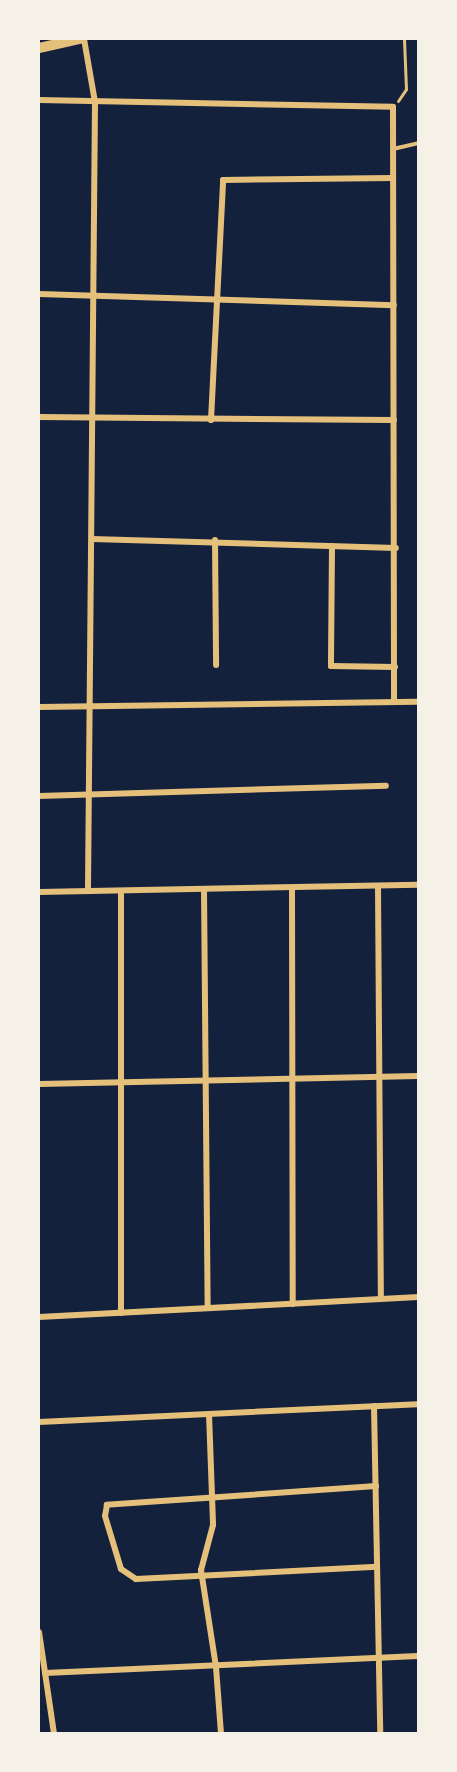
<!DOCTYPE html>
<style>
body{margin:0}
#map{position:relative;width:457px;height:1772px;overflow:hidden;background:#14213d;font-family:Manrope,sans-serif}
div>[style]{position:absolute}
.path>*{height:3px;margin:-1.5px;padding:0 1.5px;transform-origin:1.5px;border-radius:1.5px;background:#e5c07b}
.service>*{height:4px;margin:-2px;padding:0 2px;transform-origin:2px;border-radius:2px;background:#e5c07b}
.minor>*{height:6px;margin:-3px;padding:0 3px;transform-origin:3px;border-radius:3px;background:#e5c07b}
.secondary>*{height:10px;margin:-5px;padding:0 5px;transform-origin:5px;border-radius:5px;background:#e5c07b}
span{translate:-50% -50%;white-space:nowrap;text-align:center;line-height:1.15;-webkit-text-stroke:4.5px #f6f1e7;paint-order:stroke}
.frame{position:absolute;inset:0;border:40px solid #f6f1e7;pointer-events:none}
</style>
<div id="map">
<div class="path">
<i style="left:398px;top:101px;width:14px;rotate:-56deg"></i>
<i style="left:406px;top:89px;width:50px;rotate:-92.3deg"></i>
</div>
<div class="service">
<i style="left:393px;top:149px;width:26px;rotate:-13deg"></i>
</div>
<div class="minor">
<i style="left:84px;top:39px;width:64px;rotate:80.1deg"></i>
<i style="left:95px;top:102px;width:789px;rotate:90.51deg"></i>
<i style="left:39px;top:100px;width:354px;rotate:1.1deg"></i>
<i style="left:393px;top:107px;width:595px;rotate:89.9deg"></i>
<i style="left:39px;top:294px;width:355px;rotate:1.8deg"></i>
<i style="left:39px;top:417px;width:355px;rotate:0.5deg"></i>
<i style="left:211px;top:420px;width:240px;rotate:-87.1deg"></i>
<i style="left:223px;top:180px;width:170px;rotate:-0.7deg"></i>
<i style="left:92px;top:539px;width:304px;rotate:1.7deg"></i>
<i style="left:215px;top:540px;width:125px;rotate:89.5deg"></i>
<i style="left:332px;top:546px;width:120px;rotate:90.5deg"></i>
<i style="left:331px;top:666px;width:64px;rotate:0.9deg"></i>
<i style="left:39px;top:707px;width:378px;rotate:-0.8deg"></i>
<i style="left:39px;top:796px;width:347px;rotate:-1.7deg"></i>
<i style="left:378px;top:886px;width:413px;rotate:89.6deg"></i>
<i style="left:292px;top:888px;width:416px;rotate:89.9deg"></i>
<i style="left:204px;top:889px;width:419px;rotate:89.5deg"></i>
<i style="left:39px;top:892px;width:379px;rotate:-1.1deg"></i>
<i style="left:39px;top:1084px;width:379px;rotate:-1.2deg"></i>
<i style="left:121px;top:1313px;width:422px;rotate:-90deg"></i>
<i style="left:39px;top:1317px;width:380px;rotate:-3deg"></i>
<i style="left:374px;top:1406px;width:327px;rotate:88.9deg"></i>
<i style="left:209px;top:1414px;width:111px;rotate:87.9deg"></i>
<i style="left:213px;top:1525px;width:47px;rotate:104.9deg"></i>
<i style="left:201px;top:1570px;width:98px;rotate:81.2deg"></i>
<i style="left:216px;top:1667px;width:66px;rotate:85.7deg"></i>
<i style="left:39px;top:1422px;width:379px;rotate:-2.7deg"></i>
<i style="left:376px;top:1486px;width:270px;rotate:176deg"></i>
<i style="left:107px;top:1505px;width:11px;rotate:100deg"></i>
<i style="left:105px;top:1516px;width:55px;rotate:73.2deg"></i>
<i style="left:121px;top:1569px;width:18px;rotate:34deg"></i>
<i style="left:136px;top:1579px;width:241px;rotate:-2.9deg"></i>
<i style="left:39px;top:1632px;width:102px;rotate:81.6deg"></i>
<i style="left:45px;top:1673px;width:373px;rotate:-2.6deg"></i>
</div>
<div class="secondary">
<i style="left:39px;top:48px;width:42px;rotate:-12.4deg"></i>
</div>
<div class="frame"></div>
</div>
